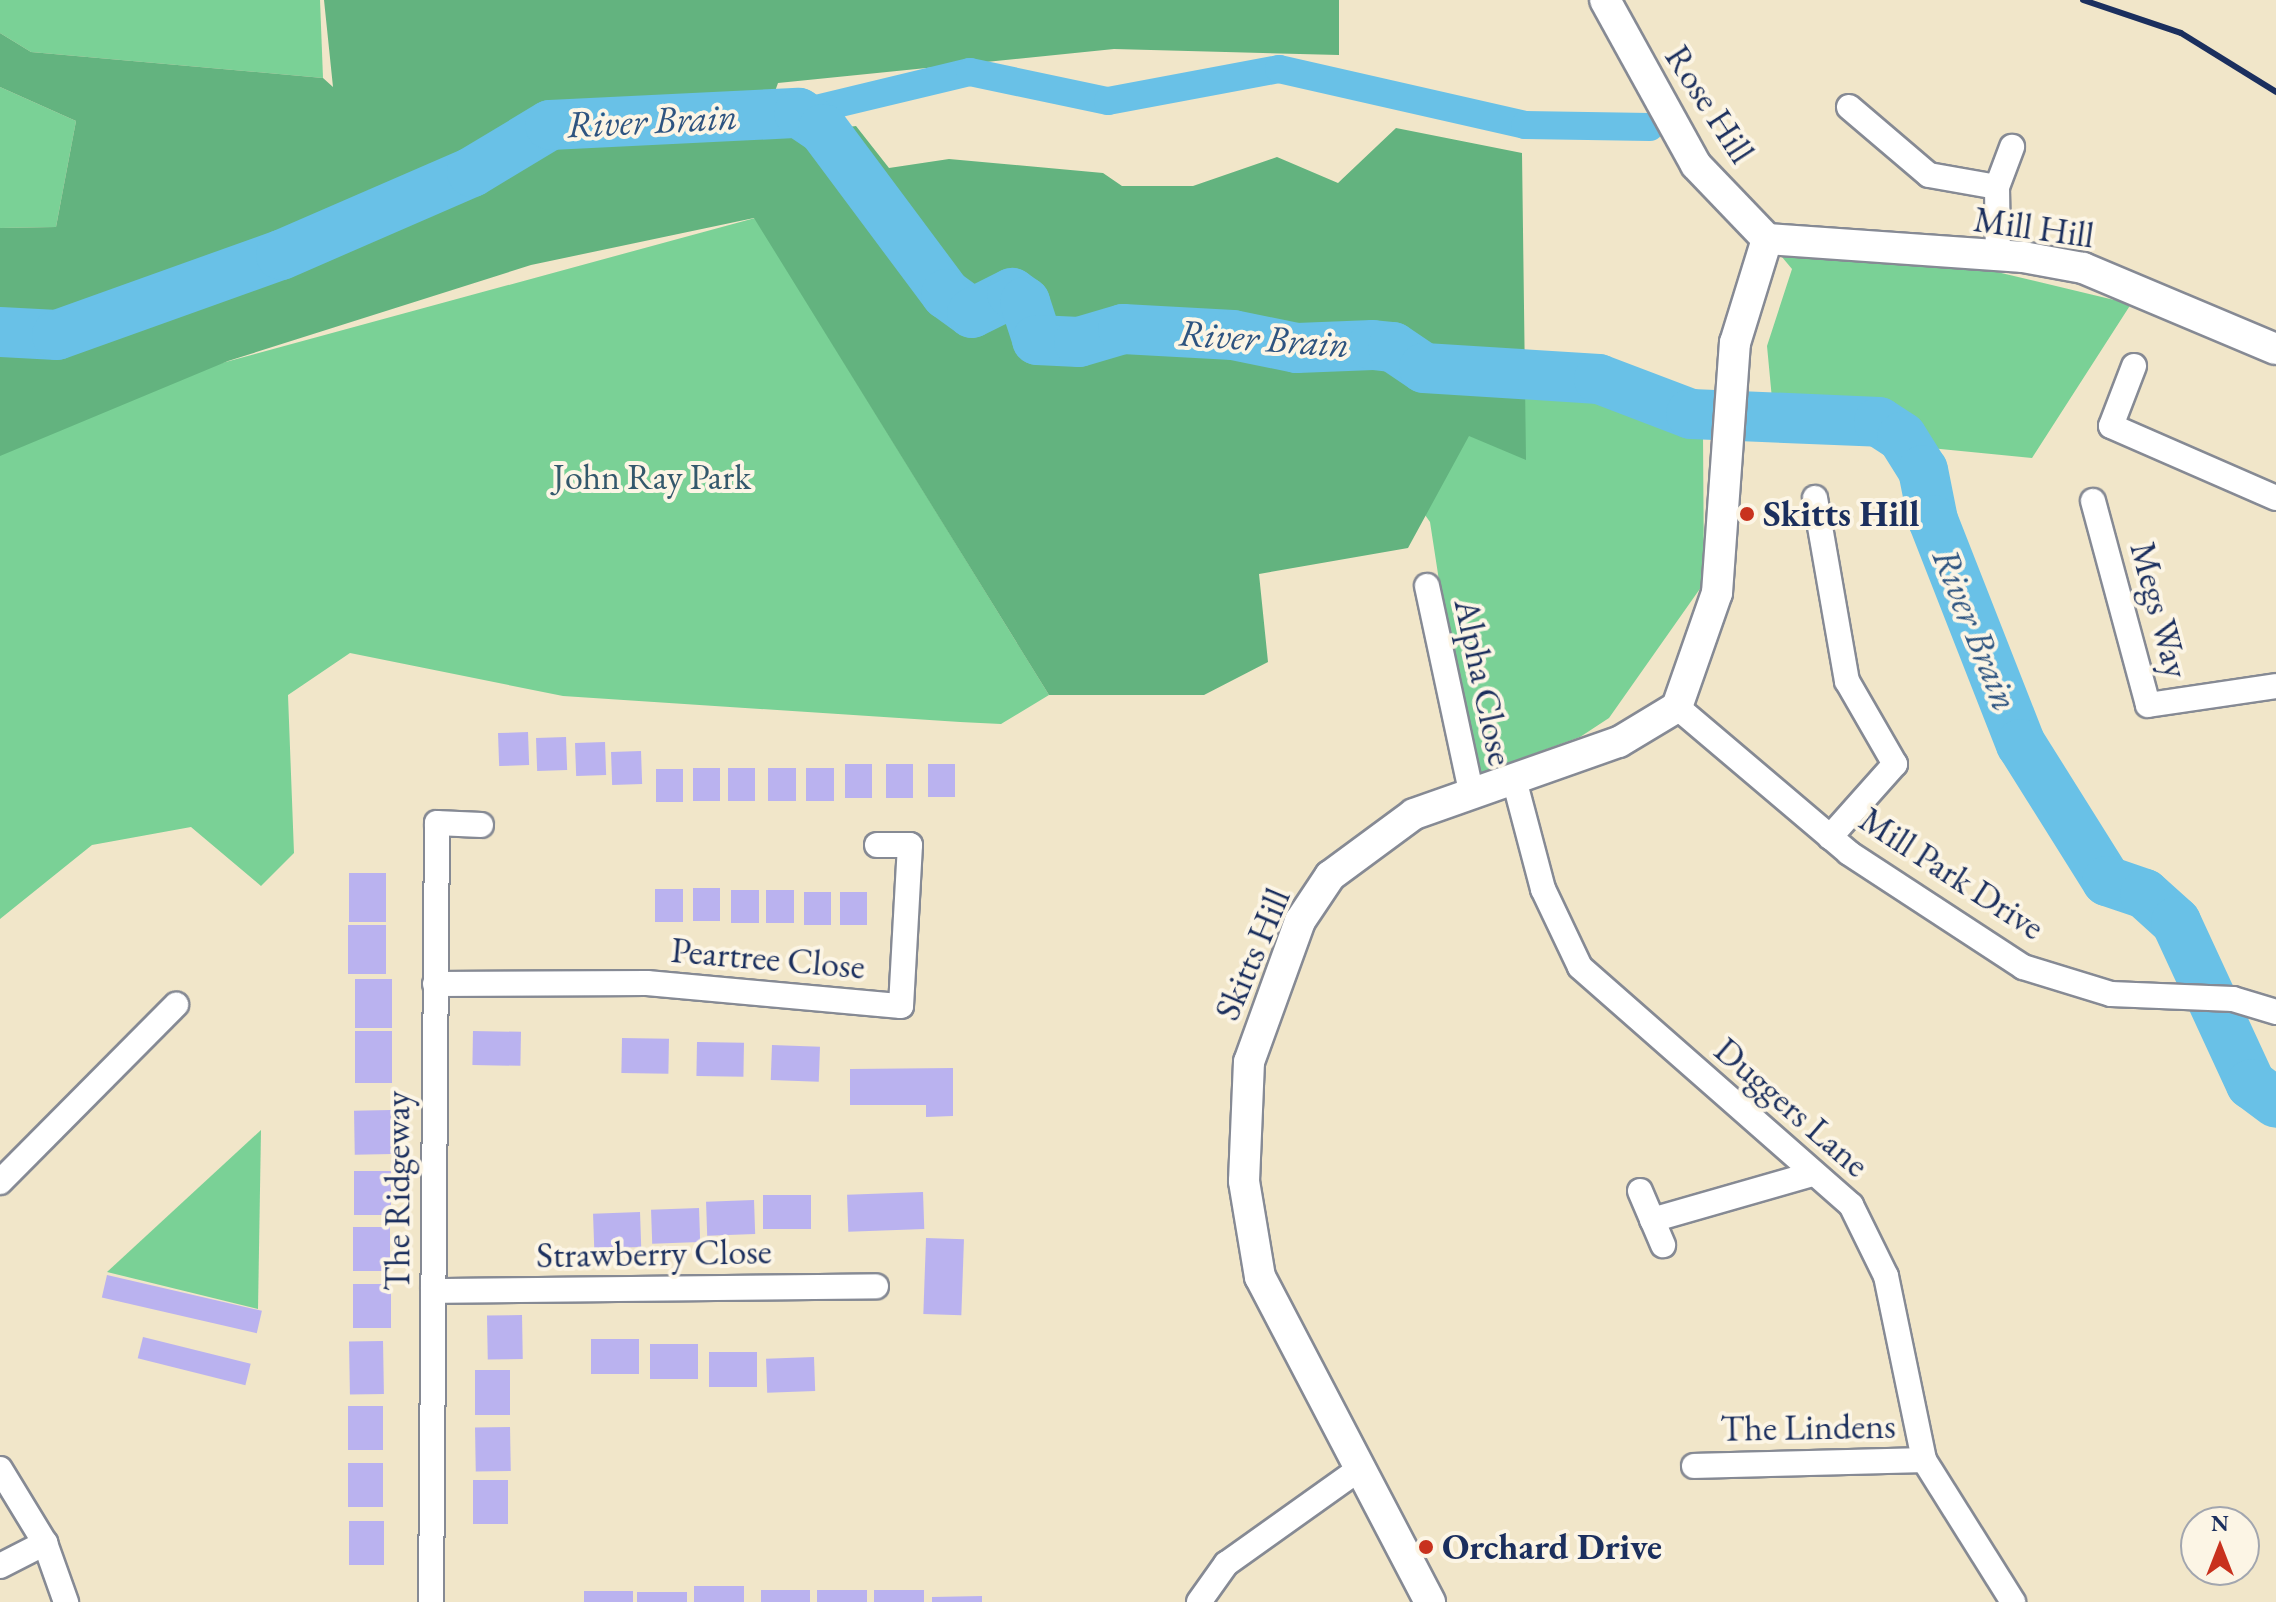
<!DOCTYPE html>
<style>
body{margin:0}
#map{position:relative;width:2276px;height:1602px;overflow:hidden;background:#f1e6c9;font-family:"EB Garamond",serif}
div>[style]{position:absolute}
.green>*{inset:0;background:#7ad196}
.forest>*{inset:0;background:#63b37f}
.canal>*{height:28px;margin:-14px;padding:0 14px;transform-origin:14px;border-radius:14px;background:#69c1e7}
.river>*{height:50px;margin:-25px;padding:0 25px;transform-origin:25px;border-radius:25px;background:#69c1e7}
.building>*{inset:0;background:#bab2ef;transform-origin:0 0}
.roads{filter:drop-shadow(2px 0 #868a94) drop-shadow(-2px 0 #868a94) drop-shadow(0 2px #868a94) drop-shadow(0 -2px #868a94)}
.minor>*{height:24px;margin:-12px;padding:0 12px;transform-origin:12px;border-radius:12px;background:#fff}
.tertiary>*{height:30px;margin:-15px;padding:0 15px;transform-origin:15px;border-radius:15px;background:#fff}
.rail>*{height:6px;margin:-3px;padding:0 3px;transform-origin:3px;border-radius:3px;background:#1b2f5e}
.dots>*{width:22px;height:22px;translate:-50% -50%;box-sizing:border-box;border:4px solid #fcf5e5;border-radius:50%}
span{translate:-50% -50%;white-space:nowrap;text-align:center;line-height:1.15;-webkit-text-stroke:8px #fcf5e5;paint-order:stroke}
.street-label{font-size:36px;color:#1b2f5e}
.park-label{font-size:36px;color:#33586c}
.poi-label{font-size:36px;color:#1b2f5e;font-weight:700}
.left{translate:0 -50%;text-align:left}
.water-label{font-size:38px;color:#2e5480;font-style:italic}
.north{position:absolute;left:2180px;top:1506px;width:80px;height:80px;box-sizing:border-box;background:#fcf5e5;border:2px solid #a2a6af;border-radius:50%;rotate:0deg;font-size:22px;font-weight:700;line-height:32px;text-align:center;color:#1b2f5e}
.north::after{content:'';display:block;margin:auto;width:28px;height:36px;background:#c8321e;clip-path:polygon(50% 0,100% 100%,50% 72%,0 100%)}
</style>
<div id="map">
<div class="green">
<i style="clip-path:polygon(0 0,320px 0,323px 78px,31px 52px,0 33px)"></i>
<i style="clip-path:polygon(0 87px,76px 121px,56px 227px,0 228px)"></i>
<i style="clip-path:polygon(755px 218px,1049px 695px,1001px 724px,960px 722px,563px 696px,350px 653px,288px 695px,294px 853px,261px 886px,191px 827px,92px 845px,0 919px,0 396px,67px 405px)"></i>
<i style="clip-path:polygon(1767px 239px,1997px 272px,2131px 304px,2032px 458px,1910px 446px,1872px 404px,1772px 399px,1767px 346px,1792px 269px)"></i>
<i style="clip-path:polygon(1417px 383px,1552px 389px,1703px 433px,1704px 583px,1609px 718px,1580px 737px,1478px 774px,1456px 691px,1430px 522px,1394px 471px)"></i>
<i style="clip-path:polygon(261px 1130px,258px 1309px,107px 1272px)"></i>
</div>
<div class="forest">
<i style="clip-path:polygon(324px 0,1339px 0,1339px 55px,1114px 49px,778px 83px,758px 139px,856px 126px,889px 168px,949px 159px,1103px 173px,1122px 186px,1193px 186px,1277px 157px,1338px 183px,1396px 128px,1522px 153px,1526px 460px,1469px 436px,1408px 548px,1259px 574px,1268px 662px,1204px 695px,1049px 695px,754px 218px,531px 265px,228px 361px,0 456px,0 228px,56px 227px,76px 121px,0 87px,0 33px,31px 52px,323px 78px,333px 87px)"></i>
</div>
<div class="canal">
<i style="left:799px;top:113px;width:176px;rotate:-13.5deg"></i>
<i style="left:970px;top:72px;width:141px;rotate:11.9deg"></i>
<i style="left:1108px;top:101px;width:174px;rotate:-10.6deg"></i>
<i style="left:1279px;top:69px;width:252px;rotate:12.8deg"></i>
<i style="left:1525px;top:125px;width:125px;rotate:0.9deg"></i>
</div>
<div class="river">
<i style="left:0;top:332px;width:57px;rotate:3deg"></i>
<i style="left:57px;top:335px;width:238px;rotate:-19.7deg"></i>
<i style="left:281px;top:255px;width:208px;rotate:-23.5deg"></i>
<i style="left:472px;top:172px;width:91px;rotate:-31.1deg"></i>
<i style="left:550px;top:125px;width:249px;rotate:-2.8deg"></i>
<i style="left:799px;top:113px;width:29px;rotate:34deg"></i>
<i style="left:823px;top:129px;width:206px;rotate:53.3deg"></i>
<i style="left:946px;top:294px;width:32px;rotate:36deg"></i>
<i style="left:972px;top:313px;width:45px;rotate:-26.6deg"></i>
<i style="left:1012px;top:293px;width:16px;rotate:35deg"></i>
<i style="left:1025px;top:302px;width:40px;rotate:72deg"></i>
<i style="left:1037px;top:340px;width:42px;rotate:2.7deg"></i>
<i style="left:1079px;top:342px;width:46px;rotate:-16.5deg"></i>
<i style="left:1123px;top:329px;width:110px;rotate:3.1deg"></i>
<i style="left:1233px;top:335px;width:65px;rotate:11.5deg"></i>
<i style="left:1297px;top:348px;width:76px;rotate:-2.3deg"></i>
<i style="left:1373px;top:345px;width:20px;rotate:6deg"></i>
<i style="left:1393px;top:347px;width:37px;rotate:34deg"></i>
<i style="left:1424px;top:368px;width:175px;rotate:3.6deg"></i>
<i style="left:1599px;top:379px;width:98px;rotate:20.8deg"></i>
<i style="left:1691px;top:414px;width:188px;rotate:2.4deg"></i>
<i style="left:1879px;top:422px;width:27px;rotate:33deg"></i>
<i style="left:1902px;top:437px;width:39px;rotate:58deg"></i>
<i style="left:1923px;top:470px;width:51px;rotate:78.7deg"></i>
<i style="left:1933px;top:520px;width:241px;rotate:68.6deg"></i>
<i style="left:2021px;top:744px;width:162px;rotate:57.9deg"></i>
<i style="left:2107px;top:881px;width:40px;rotate:18.9deg"></i>
<i style="left:2145px;top:894px;width:42px;rotate:42.1deg"></i>
<i style="left:2176px;top:922px;width:179px;rotate:65.2deg"></i>
<i style="left:2251px;top:1084px;width:31px;rotate:37deg"></i>
</div>
<div class="building">
<i style="left:528px;top:732px;width:33px;height:30px;rotate:88deg"></i>
<i style="left:566px;top:737px;width:33px;height:30px;rotate:88deg"></i>
<i style="left:605px;top:742px;width:33px;height:30px;rotate:88deg"></i>
<i style="left:641px;top:751px;width:33px;height:30px;rotate:88deg"></i>
<i style="left:845px;top:764px;width:27px;height:34px"></i>
<i style="left:886px;top:764px;width:27px;height:34px"></i>
<i style="left:928px;top:764px;width:27px;height:33px"></i>
<i style="left:693px;top:768px;width:27px;height:33px"></i>
<i style="left:728px;top:768px;width:27px;height:33px"></i>
<i style="left:768px;top:768px;width:28px;height:33px"></i>
<i style="left:806px;top:768px;width:28px;height:33px"></i>
<i style="left:656px;top:769px;width:27px;height:33px"></i>
<i style="left:349px;top:873px;width:37px;height:49px"></i>
<i style="left:693px;top:888px;width:27px;height:33px"></i>
<i style="left:655px;top:889px;width:28px;height:33px"></i>
<i style="left:731px;top:890px;width:28px;height:33px"></i>
<i style="left:766px;top:890px;width:28px;height:33px"></i>
<i style="left:804px;top:892px;width:27px;height:33px"></i>
<i style="left:840px;top:892px;width:27px;height:33px"></i>
<i style="left:348px;top:925px;width:38px;height:49px"></i>
<i style="left:355px;top:979px;width:37px;height:49px"></i>
<i style="left:355px;top:1031px;width:37px;height:52px"></i>
<i style="left:473px;top:1031px;width:48px;height:34px;rotate:1deg"></i>
<i style="left:622px;top:1038px;width:47px;height:35px;rotate:1deg"></i>
<i style="left:697px;top:1042px;width:47px;height:34px;rotate:1deg"></i>
<i style="left:772px;top:1045px;width:48px;height:35px;rotate:2deg"></i>
<i style="clip-path:polygon(953px 1068px,953px 1116px,926px 1117px,926px 1105px,850px 1105px,850px 1069px)"></i>
<i style="left:391px;top:1110px;width:44px;height:37px;rotate:89deg"></i>
<i style="left:354px;top:1171px;width:37px;height:44px"></i>
<i style="left:923px;top:1192px;width:37px;height:76px;rotate:88deg"></i>
<i style="left:811px;top:1195px;width:34px;height:48px;rotate:90deg"></i>
<i style="left:754px;top:1200px;width:34px;height:48px;rotate:88deg"></i>
<i style="left:699px;top:1208px;width:34px;height:48px;rotate:88deg"></i>
<i style="left:640px;top:1212px;width:35px;height:47px;rotate:88deg"></i>
<i style="left:353px;top:1227px;width:37px;height:44px"></i>
<i style="left:926px;top:1238px;width:38px;height:76px;rotate:2deg"></i>
<i style="left:107px;top:1275px;width:159px;height:23px;rotate:13deg"></i>
<i style="left:391px;top:1284px;width:44px;height:38px;rotate:90deg"></i>
<i style="left:522px;top:1315px;width:44px;height:35px;rotate:89deg"></i>
<i style="left:143px;top:1337px;width:111px;height:22px;rotate:14deg"></i>
<i style="left:591px;top:1339px;width:48px;height:35px"></i>
<i style="left:383px;top:1341px;width:53px;height:34px;rotate:89deg"></i>
<i style="left:650px;top:1344px;width:48px;height:35px"></i>
<i style="left:757px;top:1352px;width:35px;height:48px;rotate:90deg"></i>
<i style="left:814px;top:1357px;width:34px;height:48px;rotate:88deg"></i>
<i style="left:475px;top:1370px;width:35px;height:45px"></i>
<i style="left:383px;top:1406px;width:44px;height:35px;rotate:90deg"></i>
<i style="left:510px;top:1427px;width:44px;height:35px;rotate:89deg"></i>
<i style="left:348px;top:1463px;width:35px;height:44px"></i>
<i style="left:473px;top:1480px;width:35px;height:44px"></i>
<i style="left:384px;top:1521px;width:44px;height:35px;rotate:90deg"></i>
<i style="left:694px;top:1586px;width:50px;height:16px"></i>
<i style="left:761px;top:1590px;width:49px;height:12px"></i>
<i style="left:817px;top:1590px;width:50px;height:12px"></i>
<i style="left:924px;top:1590px;width:12px;height:50px;rotate:90deg"></i>
<i style="left:584px;top:1591px;width:49px;height:11px"></i>
<i style="left:637px;top:1592px;width:50px;height:10px"></i>
<i style="clip-path:polygon(982px 1596px,982px 1602px,932px 1602px,932px 1597px)"></i>
</div>
<div class="roads">
<div class="minor">
<i style="left:1849px;top:107px;width:105px;rotate:40.4deg"></i>
<i style="left:1929px;top:175px;width:69px;rotate:10deg"></i>
<i style="left:1997px;top:187px;width:69px;rotate:89.2deg"></i>
<i style="left:1997px;top:187px;width:43px;rotate:-69.4deg"></i>
<i style="left:2134px;top:366px;width:64px;rotate:111deg"></i>
<i style="left:2111px;top:426px;width:180px;rotate:23.6deg"></i>
<i style="left:1815px;top:498px;width:186px;rotate:80.1deg"></i>
<i style="left:1847px;top:681px;width:96px;rotate:60deg"></i>
<i style="left:1895px;top:764px;width:98px;rotate:131.7deg"></i>
<i style="left:2093px;top:501px;width:211px;rotate:74.9deg"></i>
<i style="left:2148px;top:705px;width:129px;rotate:-8.4deg"></i>
<i style="left:1427px;top:586px;width:211px;rotate:77.9deg"></i>
<i style="left:1677px;top:707px;width:226px;rotate:40.3deg"></i>
<i style="left:1849px;top:853px;width:208px;rotate:33.2deg"></i>
<i style="left:2023px;top:967px;width:92px;rotate:17.1deg"></i>
<i style="left:2111px;top:994px;width:122px;rotate:2.3deg"></i>
<i style="left:2233px;top:999px;width:45px;rotate:16.8deg"></i>
<i style="left:1515px;top:783px;width:110px;rotate:75.2deg"></i>
<i style="left:1543px;top:889px;width:86px;rotate:64.6deg"></i>
<i style="left:1580px;top:967px;width:361px;rotate:41.3deg"></i>
<i style="left:1851px;top:1205px;width:79px;rotate:63.8deg"></i>
<i style="left:1886px;top:1276px;width:188px;rotate:78.3deg"></i>
<i style="left:1924px;top:1460px;width:168px;rotate:57.9deg"></i>
<i style="left:435px;top:984px;width:212px;rotate:-0.3deg"></i>
<i style="left:647px;top:983px;width:255px;rotate:5.2deg"></i>
<i style="left:901px;top:1006px;width:161px;rotate:-86.8deg"></i>
<i style="left:910px;top:845px;width:33px;rotate:180deg"></i>
<i style="left:0;top:1182px;width:250px;rotate:-45.2deg"></i>
<i style="left:1640px;top:1191px;width:59px;rotate:66.9deg"></i>
<i style="left:1652px;top:1220px;width:166px;rotate:-16deg"></i>
<i style="left:433px;top:1291px;width:443px;rotate:-0.6deg"></i>
<i style="left:1694px;top:1466px;width:230px;rotate:-1.5deg"></i>
<i style="left:0;top:1469px;width:87px;rotate:58.7deg"></i>
<i style="left:45px;top:1543px;width:63px;rotate:70.4deg"></i>
<i style="left:0;top:1566px;width:51px;rotate:-27.1deg"></i>
<i style="left:431px;top:1602px;width:779px;rotate:-89.56deg"></i>
<i style="left:437px;top:823px;width:44px;rotate:2.6deg"></i>
<i style="left:1199px;top:1602px;width:47px;rotate:-54.6deg"></i>
<i style="left:1226px;top:1564px;width:162px;rotate:-35.5deg"></i>
</div>
<div class="tertiary">
<i style="left:1605px;top:0;width:188px;rotate:61.1deg"></i>
<i style="left:1696px;top:165px;width:103px;rotate:46.2deg"></i>
<i style="left:1767px;top:239px;width:257px;rotate:4deg"></i>
<i style="left:2023px;top:257px;width:61px;rotate:10.4deg"></i>
<i style="left:2083px;top:268px;width:209px;rotate:22.8deg"></i>
<i style="left:1430px;top:1602px;width:367px;rotate:-117.6deg"></i>
<i style="left:1260px;top:1277px;width:97px;rotate:-99.5deg"></i>
<i style="left:1244px;top:1181px;width:119px;rotate:-87.6deg"></i>
<i style="left:1249px;top:1062px;width:150px;rotate:-70.1deg"></i>
<i style="left:1300px;top:921px;width:54px;rotate:-56.3deg"></i>
<i style="left:1330px;top:876px;width:104px;rotate:-36.4deg"></i>
<i style="left:1414px;top:814px;width:217px;rotate:-19.4deg"></i>
<i style="left:1619px;top:742px;width:68px;rotate:-31.1deg"></i>
<i style="left:1677px;top:707px;width:121px;rotate:-70.7deg"></i>
<i style="left:1717px;top:593px;width:251px;rotate:-85.9deg"></i>
<i style="left:1735px;top:343px;width:109px;rotate:-72.9deg"></i>
</div>
</div>
<div class="rail">
<i style="left:2083px;top:0;width:103px;rotate:18.6deg"></i>
<i style="left:2181px;top:33px;width:112px;rotate:31.8deg"></i>
</div>
<div class="dots">
<i style="left:1747px;top:514px;background:#c8321e"></i>
<i style="left:1426px;top:1547px;background:#c8321e"></i>
</div>
<div class="street-label">
<span style="left:1710px;top:104px;rotate:57deg">Rose Hill</span>
<span style="left:2034px;top:227px;rotate:8deg">Mill Hill</span>
<span style="left:2160px;top:610px;rotate:75deg">Megs Way</span>
<span style="left:1484px;top:682px;rotate:78deg">Alpha Close</span>
<span style="left:1952px;top:873px;rotate:33deg">Mill Park Drive</span>
<span style="left:1252px;top:954px;rotate:-67deg">Skitts Hill</span>
<span style="left:768px;top:958px;rotate:5deg">Peartree Close</span>
<span style="left:1792px;top:1107px;rotate:41deg">Duggers Lane</span>
<span style="left:397px;top:1191px;rotate:-90deg">The Ridgeway</span>
<span style="left:654px;top:1253px;rotate:-1deg">Strawberry Close</span>
<span style="left:1808px;top:1427px;rotate:-1deg">The Lindens</span>
</div>
<div class="park-label">
<span style="left:652px;top:477px">John Ray Park</span>
</div>
<div class="poi-label">
<span class="left" style="left:1763px;top:514px">Skitts Hill</span>
<span class="left" style="left:1442px;top:1547px">Orchard Drive</span>
</div>
<div class="water-label">
<span style="left:652px;top:120px;rotate:-3deg">River Brain</span>
<span style="left:1264px;top:338px;rotate:4deg">River Brain</span>
<span style="left:1976px;top:629px;rotate:68deg">River Brain</span>
</div>
<div class="north">N</div>
</div>
